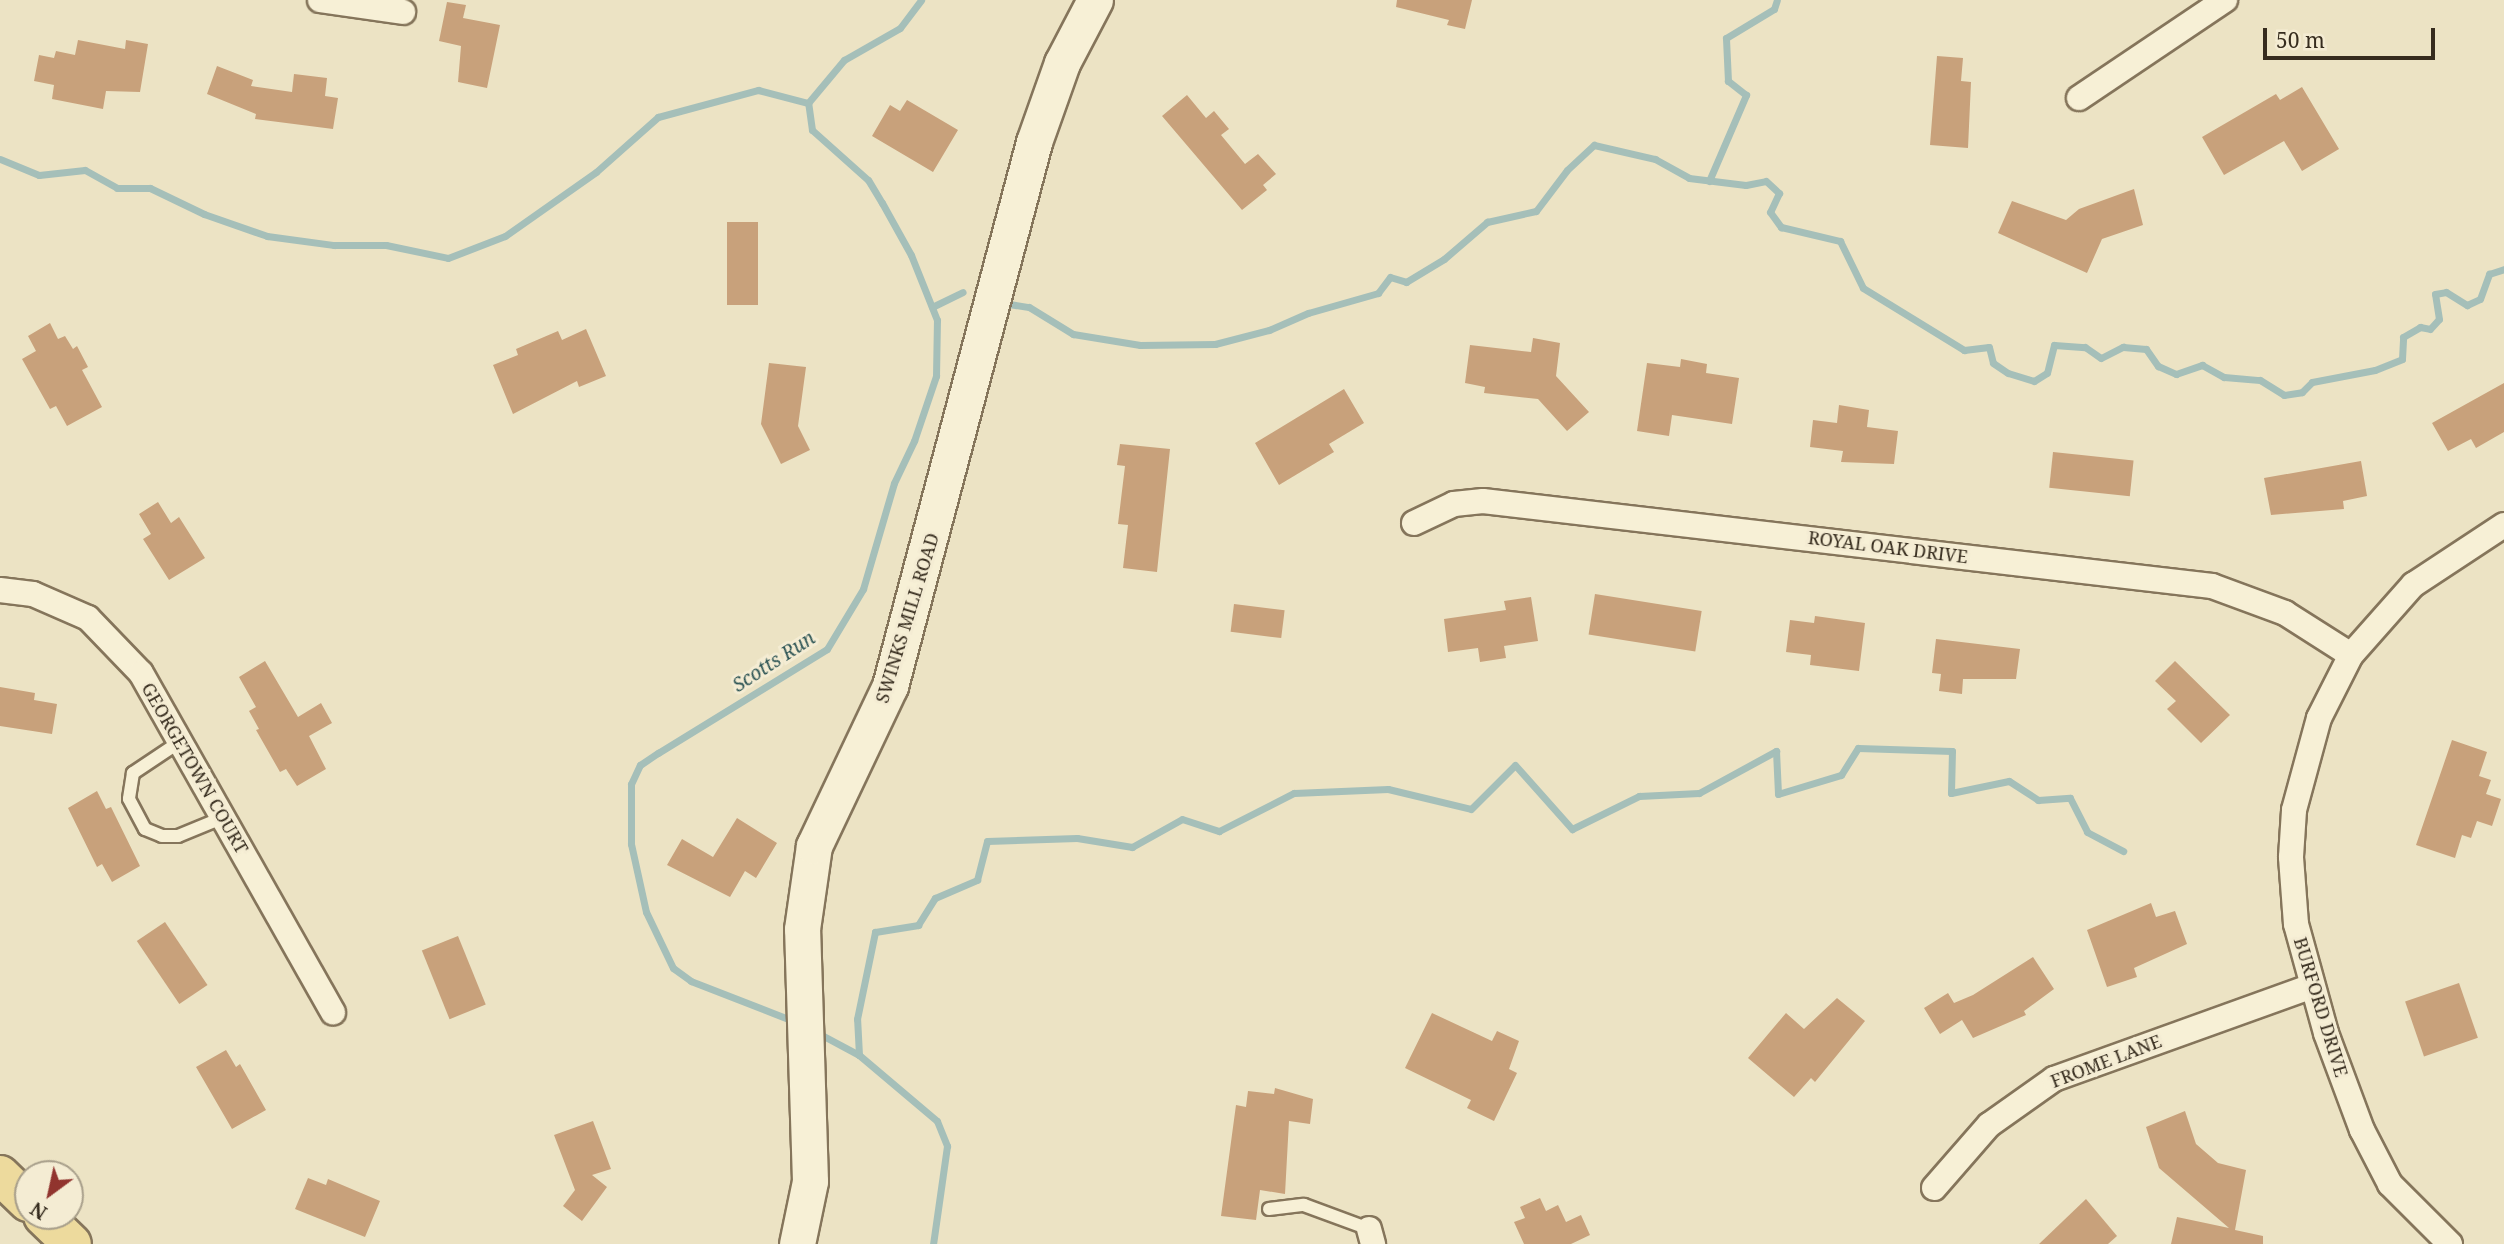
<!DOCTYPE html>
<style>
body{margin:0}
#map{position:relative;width:2504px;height:1244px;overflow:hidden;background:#ece3c4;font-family:"Noto Serif",serif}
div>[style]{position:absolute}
.stream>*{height:7px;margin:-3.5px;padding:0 3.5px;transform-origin:3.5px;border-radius:3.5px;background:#a5bfb9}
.building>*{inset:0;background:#c8a17b;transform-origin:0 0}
.roads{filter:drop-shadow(2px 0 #85755b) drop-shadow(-2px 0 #85755b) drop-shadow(0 2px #85755b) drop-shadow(0 -2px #85755b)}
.lane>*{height:12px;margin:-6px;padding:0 6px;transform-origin:6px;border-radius:6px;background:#f7f0d6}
.street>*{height:24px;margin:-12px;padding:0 12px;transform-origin:12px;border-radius:12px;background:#f7f0d6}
.secondary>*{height:35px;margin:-17.5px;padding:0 17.5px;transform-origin:17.5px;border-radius:17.5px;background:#f7f0d6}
.primary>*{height:38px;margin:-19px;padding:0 19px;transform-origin:19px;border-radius:19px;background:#edda9d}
span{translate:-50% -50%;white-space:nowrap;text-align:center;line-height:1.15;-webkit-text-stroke:6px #f4ecd3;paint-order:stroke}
.street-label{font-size:18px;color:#362c1e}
.water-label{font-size:19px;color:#2e5555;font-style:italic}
.north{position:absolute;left:14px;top:1160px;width:70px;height:70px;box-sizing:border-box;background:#f4ecd3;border:2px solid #a89f8b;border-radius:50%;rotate:213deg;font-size:19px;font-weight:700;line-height:28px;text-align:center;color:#362c1e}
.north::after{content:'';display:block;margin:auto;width:24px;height:32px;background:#91342e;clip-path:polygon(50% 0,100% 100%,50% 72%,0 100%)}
.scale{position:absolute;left:2263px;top:28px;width:172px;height:32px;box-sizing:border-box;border:4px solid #362c1e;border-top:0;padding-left:9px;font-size:21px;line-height:24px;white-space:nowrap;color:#362c1e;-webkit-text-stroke:5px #f4ecd3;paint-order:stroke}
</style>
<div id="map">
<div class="stream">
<i style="left:0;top:159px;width:42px;rotate:22.3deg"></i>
<i style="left:39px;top:175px;width:46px;rotate:-6.2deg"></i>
<i style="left:85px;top:170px;width:37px;rotate:29deg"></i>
<i style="left:117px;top:188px;width:33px"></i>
<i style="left:150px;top:188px;width:60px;rotate:25.7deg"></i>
<i style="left:204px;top:214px;width:67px;rotate:19.2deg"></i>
<i style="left:267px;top:236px;width:68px;rotate:7.7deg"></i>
<i style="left:334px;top:245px;width:52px"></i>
<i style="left:386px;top:245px;width:63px;rotate:11.8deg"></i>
<i style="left:448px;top:258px;width:61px;rotate:-21.1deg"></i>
<i style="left:505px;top:236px;width:111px;rotate:-35.1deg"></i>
<i style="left:596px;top:172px;width:83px;rotate:-41.6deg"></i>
<i style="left:658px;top:117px;width:104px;rotate:-15.1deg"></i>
<i style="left:758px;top:90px;width:52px;rotate:14.6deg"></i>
<i style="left:1709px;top:181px;width:94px;rotate:-66.7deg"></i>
<i style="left:1746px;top:95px;width:23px;rotate:-142deg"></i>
<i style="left:1728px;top:81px;width:43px;rotate:-92.7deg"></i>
<i style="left:1726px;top:38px;width:56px;rotate:-31.1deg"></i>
<i style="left:1774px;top:9px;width:9px;rotate:-72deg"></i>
<i style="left:1009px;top:304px;width:20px;rotate:9deg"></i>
<i style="left:1029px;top:307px;width:52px;rotate:31.5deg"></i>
<i style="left:1073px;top:334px;width:68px;rotate:9.3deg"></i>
<i style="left:1140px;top:345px;width:75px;rotate:-0.8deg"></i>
<i style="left:1215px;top:344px;width:56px;rotate:-14.5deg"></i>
<i style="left:1269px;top:330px;width:43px;rotate:-23.6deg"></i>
<i style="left:1308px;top:313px;width:73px;rotate:-15.9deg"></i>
<i style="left:1378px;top:293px;width:20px;rotate:-53deg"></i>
<i style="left:1390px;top:277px;width:17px;rotate:17deg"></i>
<i style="left:1406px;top:282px;width:44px;rotate:-31.2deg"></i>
<i style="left:1444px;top:259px;width:57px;rotate:-40.7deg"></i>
<i style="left:1487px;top:222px;width:50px;rotate:-12.7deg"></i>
<i style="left:1536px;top:211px;width:51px;rotate:-52.9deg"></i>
<i style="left:1567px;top:170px;width:37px;rotate:-43deg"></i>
<i style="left:1594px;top:145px;width:63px;rotate:12.9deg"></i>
<i style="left:1655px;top:159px;width:39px;rotate:29deg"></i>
<i style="left:1689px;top:178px;width:57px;rotate:7deg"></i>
<i style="left:1746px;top:185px;width:20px;rotate:-11deg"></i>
<i style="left:1766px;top:181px;width:18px;rotate:43deg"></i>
<i style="left:1779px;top:193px;width:21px;rotate:115deg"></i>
<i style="left:1770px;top:212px;width:19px;rotate:54deg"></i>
<i style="left:1781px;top:227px;width:61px;rotate:13.3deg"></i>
<i style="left:1840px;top:241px;width:52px;rotate:63.9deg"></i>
<i style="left:1863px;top:288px;width:119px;rotate:31.5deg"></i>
<i style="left:1964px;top:350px;width:25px;rotate:-7deg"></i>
<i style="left:1989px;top:347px;width:16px;rotate:76deg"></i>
<i style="left:1993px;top:363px;width:18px;rotate:34deg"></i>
<i style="left:2008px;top:373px;width:27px;rotate:17deg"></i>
<i style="left:2034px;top:381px;width:15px;rotate:-32deg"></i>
<i style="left:2047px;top:373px;width:29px;rotate:-76deg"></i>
<i style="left:2054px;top:345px;width:31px;rotate:4deg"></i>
<i style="left:2085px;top:347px;width:19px;rotate:35deg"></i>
<i style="left:2101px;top:358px;width:25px;rotate:-27deg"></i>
<i style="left:2123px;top:347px;width:23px;rotate:5deg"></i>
<i style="left:2146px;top:349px;width:21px;rotate:55deg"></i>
<i style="left:2158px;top:366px;width:20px;rotate:24deg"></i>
<i style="left:2176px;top:374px;width:28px;rotate:-19deg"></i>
<i style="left:2202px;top:365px;width:25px;rotate:29deg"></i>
<i style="left:2224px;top:377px;width:36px;rotate:5deg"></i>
<i style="left:2260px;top:380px;width:28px;rotate:32deg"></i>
<i style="left:2284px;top:395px;width:18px;rotate:-9deg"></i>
<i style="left:2302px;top:392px;width:14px;rotate:-45deg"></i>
<i style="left:2312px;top:382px;width:64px;rotate:-10.8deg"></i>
<i style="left:2375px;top:370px;width:29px;rotate:-22deg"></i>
<i style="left:2402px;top:359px;width:22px;rotate:-87deg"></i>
<i style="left:2403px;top:337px;width:20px;rotate:-30deg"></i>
<i style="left:2420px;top:327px;width:10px;rotate:11deg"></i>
<i style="left:2430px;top:329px;width:13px;rotate:-48deg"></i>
<i style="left:2439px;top:319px;width:25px;rotate:-99deg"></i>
<i style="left:2435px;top:294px;width:11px;rotate:-10deg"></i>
<i style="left:2446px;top:292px;width:25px;rotate:32deg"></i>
<i style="left:2467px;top:305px;width:14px;rotate:-25deg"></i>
<i style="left:2480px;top:299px;width:27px;rotate:-70deg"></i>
<i style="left:2489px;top:274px;width:16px;rotate:-18deg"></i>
<i style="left:932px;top:307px;width:34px;rotate:-26deg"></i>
<i style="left:796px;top:1022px;width:113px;rotate:-158.7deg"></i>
<i style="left:691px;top:981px;width:22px;rotate:-144deg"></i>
<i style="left:673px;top:968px;width:62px;rotate:-115.7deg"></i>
<i style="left:646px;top:912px;width:70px;rotate:-102.4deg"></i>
<i style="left:631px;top:844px;width:60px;rotate:-90deg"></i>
<i style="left:631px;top:784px;width:21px;rotate:-65deg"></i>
<i style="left:640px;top:765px;width:22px;rotate:-34deg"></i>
<i style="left:658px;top:753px;width:198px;rotate:-31.6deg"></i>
<i style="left:827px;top:649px;width:70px;rotate:-59deg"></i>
<i style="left:863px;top:589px;width:110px;rotate:-73.7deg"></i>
<i style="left:894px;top:483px;width:47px;rotate:-64.5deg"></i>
<i style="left:914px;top:441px;width:69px;rotate:-71.3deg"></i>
<i style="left:936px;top:376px;width:56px;rotate:-89deg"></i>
<i style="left:937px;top:320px;width:70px;rotate:-111.8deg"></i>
<i style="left:911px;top:255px;width:60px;rotate:-119.1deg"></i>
<i style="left:882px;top:203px;width:27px;rotate:-121deg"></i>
<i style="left:868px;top:180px;width:75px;rotate:-138.2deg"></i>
<i style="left:812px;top:130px;width:27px;rotate:-98deg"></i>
<i style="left:808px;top:103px;width:56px;rotate:-50.1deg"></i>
<i style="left:844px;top:60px;width:64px;rotate:-29.7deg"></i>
<i style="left:900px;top:28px;width:35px;rotate:-53deg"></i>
<i style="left:816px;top:1032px;width:49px;rotate:28.1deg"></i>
<i style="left:859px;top:1055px;width:102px;rotate:40.2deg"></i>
<i style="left:937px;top:1121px;width:27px;rotate:68deg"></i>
<i style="left:947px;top:1146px;width:99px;rotate:98.1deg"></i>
<i style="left:859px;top:1055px;width:36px;rotate:-93deg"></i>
<i style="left:857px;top:1019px;width:89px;rotate:-78.3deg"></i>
<i style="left:875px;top:932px;width:44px;rotate:-9.2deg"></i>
<i style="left:918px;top:925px;width:32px;rotate:-58deg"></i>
<i style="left:935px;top:898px;width:46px;rotate:-23.2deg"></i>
<i style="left:977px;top:880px;width:40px;rotate:-75.6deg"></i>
<i style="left:987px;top:841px;width:90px;rotate:-1.9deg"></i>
<i style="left:1077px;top:838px;width:56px;rotate:9.3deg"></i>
<i style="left:1132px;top:847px;width:57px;rotate:-29.2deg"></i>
<i style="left:1182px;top:819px;width:39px;rotate:18deg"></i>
<i style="left:1219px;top:831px;width:84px;rotate:-26.9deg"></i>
<i style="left:1294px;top:793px;width:94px;rotate:-2.4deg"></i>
<i style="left:1388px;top:789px;width:85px;rotate:13.5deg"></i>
<i style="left:1471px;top:809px;width:62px;rotate:-45deg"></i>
<i style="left:1515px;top:765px;width:86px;rotate:48.3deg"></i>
<i style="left:1572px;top:829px;width:75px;rotate:-26.2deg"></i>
<i style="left:1639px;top:796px;width:60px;rotate:-2.9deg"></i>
<i style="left:1699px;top:793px;width:88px;rotate:-28.6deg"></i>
<i style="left:1776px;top:751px;width:43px;rotate:87.3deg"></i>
<i style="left:1778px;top:794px;width:66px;rotate:-16.8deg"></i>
<i style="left:1841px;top:775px;width:32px;rotate:-58deg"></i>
<i style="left:1858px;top:748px;width:94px;rotate:1.8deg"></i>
<i style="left:1952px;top:751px;width:42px;rotate:91.4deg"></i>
<i style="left:1951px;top:793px;width:59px;rotate:-11.7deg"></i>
<i style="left:2009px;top:781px;width:35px;rotate:33deg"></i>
<i style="left:2038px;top:800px;width:32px;rotate:-4deg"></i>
<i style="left:2070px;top:798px;width:38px;rotate:63deg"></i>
<i style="left:2087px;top:832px;width:41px;rotate:27.8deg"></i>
</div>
<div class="building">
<i style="clip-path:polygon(1397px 0,1472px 0,1465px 29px,1447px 25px,1449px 20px,1396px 7px)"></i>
<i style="clip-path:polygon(447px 2px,466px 5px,463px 18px,500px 25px,487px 88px,458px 82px,461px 46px,439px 41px)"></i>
<i style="clip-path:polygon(78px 40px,125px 49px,126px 40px,148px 44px,140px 92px,106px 91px,103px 109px,52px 99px,54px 85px,34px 81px,39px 55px,54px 58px,56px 51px,75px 55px)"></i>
<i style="clip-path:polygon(1937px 56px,1963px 58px,1961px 81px,1971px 82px,1968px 148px,1930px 145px)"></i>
<i style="clip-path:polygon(217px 66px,253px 80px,251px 86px,292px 92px,294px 74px,327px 78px,325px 96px,338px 98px,333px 129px,255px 119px,256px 114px,207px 94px)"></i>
<i style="clip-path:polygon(2302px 87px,2339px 149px,2302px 171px,2284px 141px,2224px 175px,2202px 137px,2276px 94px,2280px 100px)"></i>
<i style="clip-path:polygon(1187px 95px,1206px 118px,1214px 111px,1229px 129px,1221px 135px,1245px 164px,1258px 154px,1276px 174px,1263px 185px,1267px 190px,1242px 210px,1162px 116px)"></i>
<i style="clip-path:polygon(907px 100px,958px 130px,933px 172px,872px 136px,890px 105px,900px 111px)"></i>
<i style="clip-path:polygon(2134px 189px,2143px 225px,2102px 239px,2087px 273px,1998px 233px,2012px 201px,2066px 220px,2079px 209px)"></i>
<i style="left:727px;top:222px;width:31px;height:83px"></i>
<i style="clip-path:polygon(50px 323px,58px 339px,65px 336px,73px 349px,77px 346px,88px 367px,82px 370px,102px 407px,67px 426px,56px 406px,50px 409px,22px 359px,36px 351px,28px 336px)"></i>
<i style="clip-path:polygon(586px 329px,606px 376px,579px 387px,577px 381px,513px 414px,493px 365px,518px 355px,516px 349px,558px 331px,562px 340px)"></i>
<i style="clip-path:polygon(1533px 338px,1560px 343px,1556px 376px,1589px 412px,1567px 431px,1538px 399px,1484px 393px,1485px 387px,1465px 383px,1470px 345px,1531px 352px)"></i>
<i style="clip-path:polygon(1681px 359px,1707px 364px,1706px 373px,1739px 378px,1732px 424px,1672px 415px,1669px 436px,1637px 431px,1647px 363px,1680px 367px)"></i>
<i style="clip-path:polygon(769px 363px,806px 367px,798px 426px,810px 450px,781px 464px,761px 424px)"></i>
<i style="clip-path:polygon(2504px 383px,2504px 432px,2476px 448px,2471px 439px,2448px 451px,2432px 423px)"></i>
<i style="clip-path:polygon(1344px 389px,1364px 423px,1329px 444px,1334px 452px,1279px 485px,1255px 443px)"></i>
<i style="clip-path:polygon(1839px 405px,1869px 410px,1867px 427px,1898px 431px,1894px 464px,1841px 462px,1843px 451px,1810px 447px,1813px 420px,1837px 423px)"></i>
<i style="clip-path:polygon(1120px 444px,1170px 449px,1157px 572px,1123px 568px,1128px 525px,1118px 524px,1125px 466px,1117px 465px)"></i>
<i style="left:2053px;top:452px;width:81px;height:36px;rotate:6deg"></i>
<i style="clip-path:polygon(2361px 461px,2367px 496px,2343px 501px,2344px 509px,2271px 515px,2264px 478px)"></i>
<i style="clip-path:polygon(158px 502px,171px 523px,179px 517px,205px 558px,169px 580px,143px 539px,151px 534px,139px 514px)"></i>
<i style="left:1595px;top:594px;width:108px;height:41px;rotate:9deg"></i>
<i style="clip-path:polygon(1531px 597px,1538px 641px,1504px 646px,1506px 658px,1480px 662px,1478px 648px,1448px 652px,1444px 619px,1506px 610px,1504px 601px)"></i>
<i style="left:1234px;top:604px;width:51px;height:28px;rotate:7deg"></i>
<i style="clip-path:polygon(1815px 616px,1865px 623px,1859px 671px,1810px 665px,1811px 655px,1786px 652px,1790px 620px,1814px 623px)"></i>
<i style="clip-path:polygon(1936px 639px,2020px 649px,2016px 679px,1963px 679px,1962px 694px,1939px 691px,1941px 674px,1932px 673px)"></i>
<i style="clip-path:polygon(265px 661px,298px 717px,321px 703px,332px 723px,309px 736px,326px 769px,297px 786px,286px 769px,280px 772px,256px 730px,259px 729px,249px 711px,256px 707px,239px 677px)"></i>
<i style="clip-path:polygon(2175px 661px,2230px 715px,2201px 743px,2167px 709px,2176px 701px,2155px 681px)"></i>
<i style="clip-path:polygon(0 687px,35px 693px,34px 700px,57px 704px,52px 734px,0 726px)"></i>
<i style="clip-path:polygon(2452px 740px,2487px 752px,2479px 776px,2491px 780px,2486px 794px,2501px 799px,2492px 826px,2477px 821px,2471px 838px,2462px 835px,2455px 858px,2416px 845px)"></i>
<i style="clip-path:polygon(97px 791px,106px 809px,111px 807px,140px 866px,112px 882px,102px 864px,97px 867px,68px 808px)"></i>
<i style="clip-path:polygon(737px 818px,777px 843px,756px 878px,745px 871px,730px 897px,667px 865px,682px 839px,713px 857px)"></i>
<i style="clip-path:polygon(2151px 903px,2156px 917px,2175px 911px,2187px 944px,2134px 968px,2137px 977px,2107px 987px,2087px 930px)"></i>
<i style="left:165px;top:922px;width:76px;height:34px;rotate:56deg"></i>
<i style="left:458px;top:936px;width:74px;height:39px;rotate:68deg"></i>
<i style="clip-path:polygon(2033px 957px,2054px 989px,2024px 1011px,2026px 1015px,1973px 1038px,1962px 1020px,1940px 1034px,1924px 1008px,1948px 993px,1954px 1003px,1973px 995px)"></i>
<i style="left:2459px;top:983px;width:58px;height:57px;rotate:71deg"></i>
<i style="clip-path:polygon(1837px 998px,1865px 1021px,1815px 1082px,1811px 1078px,1794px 1097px,1748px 1058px,1786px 1013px,1804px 1029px)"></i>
<i style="clip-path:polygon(1432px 1013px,1492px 1041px,1497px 1031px,1519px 1041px,1509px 1069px,1517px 1073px,1494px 1121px,1467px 1108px,1471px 1100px,1405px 1068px)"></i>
<i style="clip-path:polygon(226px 1050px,236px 1067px,240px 1064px,266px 1110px,232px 1129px,196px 1067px)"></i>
<i style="clip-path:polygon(1275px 1088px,1313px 1099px,1310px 1124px,1289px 1121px,1285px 1194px,1260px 1190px,1256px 1220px,1221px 1216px,1236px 1105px,1246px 1107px,1248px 1091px,1274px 1094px)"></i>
<i style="clip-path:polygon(2185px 1111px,2196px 1144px,2218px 1163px,2246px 1170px,2235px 1230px,2263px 1236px,2263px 1244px,2171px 1244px,2177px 1217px,2229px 1228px,2159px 1168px,2146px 1127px)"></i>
<i style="clip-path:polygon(593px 1121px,611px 1169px,592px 1175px,607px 1187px,582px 1221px,563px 1206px,575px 1190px,554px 1135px)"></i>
<i style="clip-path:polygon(308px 1178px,326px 1185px,328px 1179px,380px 1201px,365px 1237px,295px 1209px)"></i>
<i style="clip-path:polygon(1540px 1198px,1546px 1211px,1558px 1205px,1566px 1222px,1581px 1215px,1590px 1235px,1571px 1244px,1524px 1244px,1514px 1222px,1525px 1218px,1520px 1207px)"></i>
<i style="clip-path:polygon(2086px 1199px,2117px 1236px,2108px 1244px,2039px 1244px)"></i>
</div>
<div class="roads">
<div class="lane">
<i style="left:181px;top:741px;width:58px;rotate:146.3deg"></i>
<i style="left:133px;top:773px;width:26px;rotate:99deg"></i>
<i style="left:129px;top:799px;width:34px;rotate:62deg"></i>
<i style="left:145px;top:829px;width:18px;rotate:22deg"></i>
<i style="left:162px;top:836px;width:16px"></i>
<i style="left:178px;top:836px;width:50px;rotate:-22.4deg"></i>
<i style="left:1269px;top:1209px;width:35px;rotate:-7deg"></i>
<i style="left:1304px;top:1205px;width:69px;rotate:20.3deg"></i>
</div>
<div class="street">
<i style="left:320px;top:0;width:84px;rotate:8.2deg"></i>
<i style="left:2079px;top:98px;width:176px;rotate:-33.9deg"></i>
<i style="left:1414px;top:523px;width:44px;rotate:-25.4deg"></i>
<i style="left:1454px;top:504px;width:29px;rotate:-6deg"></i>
<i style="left:1483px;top:501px;width:734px;rotate:6.65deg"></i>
<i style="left:2212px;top:586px;width:78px;rotate:20.3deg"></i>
<i style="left:2285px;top:613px;width:78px;rotate:32.5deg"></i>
<i style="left:0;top:590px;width:33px;rotate:7deg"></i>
<i style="left:33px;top:594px;width:60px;rotate:23.6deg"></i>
<i style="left:88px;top:618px;width:76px;rotate:46.1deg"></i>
<i style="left:141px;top:673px;width:390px;rotate:60.5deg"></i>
<i style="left:1934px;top:1188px;width:84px;rotate:-48.9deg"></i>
<i style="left:1989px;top:1125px;width:80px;rotate:-35.3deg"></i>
<i style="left:2054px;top:1079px;width:274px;rotate:-19.8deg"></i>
<i style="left:1369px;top:1229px;width:16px;rotate:75deg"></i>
<i style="left:2450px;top:1244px;width:85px;rotate:-135deg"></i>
<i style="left:2390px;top:1184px;width:61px;rotate:-117.4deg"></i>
<i style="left:2362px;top:1130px;width:103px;rotate:-110.4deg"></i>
<i style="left:2326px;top:1033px;width:113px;rotate:-105.4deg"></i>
<i style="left:2296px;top:924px;width:67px;rotate:-94.3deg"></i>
<i style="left:2291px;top:857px;width:47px;rotate:-86.3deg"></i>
<i style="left:2294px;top:810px;width:95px;rotate:-74.8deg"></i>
<i style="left:2319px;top:718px;width:71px;rotate:-63.1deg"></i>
<i style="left:2351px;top:655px;width:94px;rotate:-48.5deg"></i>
<i style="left:2413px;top:585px;width:109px;rotate:-33.4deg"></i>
</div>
<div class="secondary">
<i style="left:797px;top:1244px;width:64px;rotate:-78.3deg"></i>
<i style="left:810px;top:1181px;width:252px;rotate:-91.8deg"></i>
<i style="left:802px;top:929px;width:84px;rotate:-81.8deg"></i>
<i style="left:814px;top:846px;width:177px;rotate:-64.6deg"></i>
<i style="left:890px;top:686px;width:563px;rotate:-75.17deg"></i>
<i style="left:1034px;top:142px;width:84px;rotate:-70.5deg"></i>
<i style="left:1062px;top:63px;width:71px;rotate:-62.4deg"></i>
</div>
<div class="primary">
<i style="left:0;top:1175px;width:39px;rotate:44deg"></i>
<i style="left:43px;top:1216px;width:40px;rotate:44deg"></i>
</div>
</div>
<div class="street-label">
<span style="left:1888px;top:547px;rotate:7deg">ROYAL OAK DRIVE</span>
<span style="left:907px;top:618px;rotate:-73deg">SWINKS MILL ROAD</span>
<span style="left:195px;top:768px;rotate:60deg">GEORGETOWN COURT</span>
<span style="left:2321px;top:1007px;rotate:73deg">BURFORD DRIVE</span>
<span style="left:2106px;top:1061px;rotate:-21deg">FROME LANE</span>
</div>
<div class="water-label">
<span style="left:774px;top:662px;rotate:-33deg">Scotts Run</span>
</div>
<div class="north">N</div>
<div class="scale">50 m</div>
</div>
